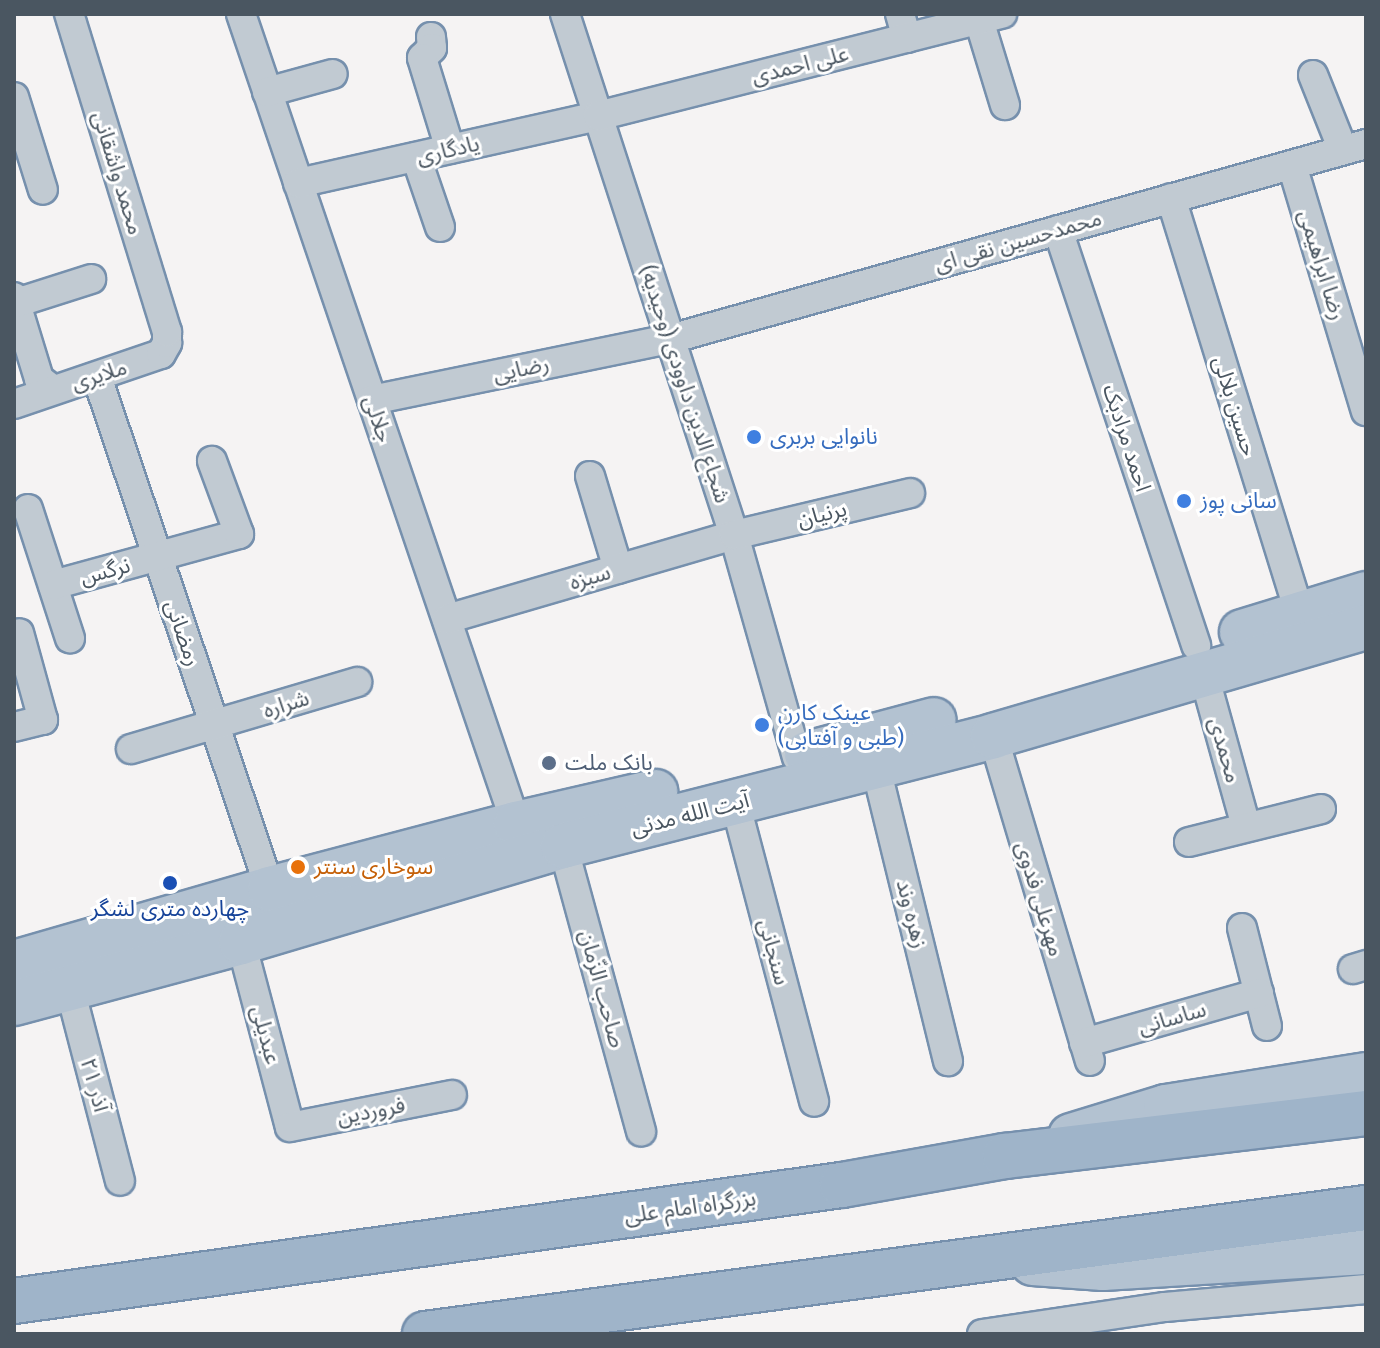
<!DOCTYPE html>
<meta charset="utf-8">
<style>
body{margin:0}
#map{position:relative;width:1380px;height:1348px;overflow:hidden;background:#f5f3f3;font-family:"Fira Sans","Noto Sans Arabic",sans-serif}
div>[style]{position:absolute}
.roads{filter:drop-shadow(2px 0 #7690ad) drop-shadow(-2px 0 #7690ad) drop-shadow(0 2px #7690ad) drop-shadow(0 -2px #7690ad)}
.minor>*{height:28px;margin:-14px;padding:0 14px;transform-origin:14px;border-radius:14px;background:#c1cad2}
.primary>*{height:44px;margin:-22px;padding:0 22px;transform-origin:22px;border-radius:22px;background:#b3c2d1}
.trunk>*{height:44px;margin:-22px;padding:0 22px;transform-origin:22px;border-radius:22px;background:#9fb4c9}
.dots>*{width:22px;height:22px;translate:-50% -50%;box-sizing:border-box;border:4px solid #fff;border-radius:50%}
span{translate:-50% -50%;white-space:nowrap;text-align:center;line-height:1.15;-webkit-text-stroke:6px #fff;paint-order:stroke}
.street-label{font-size:22px;color:#4a5661}
.shop-label{font-size:22px;color:#366cbe}
.left{translate:0 -50%;text-align:left}
.service-label{font-size:22px;color:#4e5e75}
.food-label{font-size:22px;color:#c56008}
.transit-label{font-size:22px;color:#164399}
.frame{position:absolute;inset:0;border:16px solid #4a5661;pointer-events:none}
</style>
<div id="map">
<div class="roads">
<div class="minor">
<i style="left:241px;top:14px;width:855px;rotate:71.25deg"></i>
<i style="left:565px;top:14px;width:548px;rotate:72.03deg"></i>
<i style="left:734px;top:535px;width:231px;rotate:74.2deg"></i>
<i style="left:900px;top:14px;width:25px;rotate:74deg"></i>
<i style="left:979px;top:20px;width:89px;rotate:73deg"></i>
<i style="left:431px;top:37px;width:11px;rotate:85deg"></i>
<i style="left:432px;top:48px;width:14px;rotate:135deg"></i>
<i style="left:422px;top:58px;width:95px;rotate:72.9deg"></i>
<i style="left:1313px;top:75px;width:81px;rotate:68.2deg"></i>
<i style="left:267px;top:92px;width:68px;rotate:-15.3deg"></i>
<i style="left:14px;top:97px;width:97px;rotate:72.7deg"></i>
<i style="left:416px;top:157px;width:74px;rotate:71.1deg"></i>
<i style="left:1292px;top:165px;width:257px;rotate:73.3deg"></i>
<i style="left:298px;top:183px;width:307px;rotate:-12.6deg"></i>
<i style="left:598px;top:116px;width:417px;rotate:-14.2deg"></i>
<i style="left:1171px;top:198px;width:436px;rotate:72.8deg"></i>
<i style="left:1058px;top:230px;width:438px;rotate:71.6deg"></i>
<i style="left:14px;top:297px;width:86px;rotate:73deg"></i>
<i style="left:39px;top:379px;width:16px;rotate:38deg"></i>
<i style="left:16px;top:303px;width:79px;rotate:-17.7deg"></i>
<i style="left:97px;top:377px;width:540px;rotate:71.33deg"></i>
<i style="left:372px;top:400px;width:304px;rotate:-11.6deg"></i>
<i style="left:670px;top:339px;width:723px;rotate:-15.65deg"></i>
<i style="left:14px;top:404px;width:155px;rotate:-18.8deg"></i>
<i style="left:161px;top:354px;width:13px;rotate:-61deg"></i>
<i style="left:167px;top:343px;width:11px;rotate:-90deg"></i>
<i style="left:167px;top:332px;width:333px;rotate:-107.1deg"></i>
<i style="left:590px;top:476px;width:97px;rotate:73.2deg"></i>
<i style="left:28px;top:509px;width:136px;rotate:72deg"></i>
<i style="left:53px;top:585px;width:193px;rotate:-15.3deg"></i>
<i style="left:239px;top:534px;width:78px;rotate:-110.3deg"></i>
<i style="left:447px;top:619px;width:299px;rotate:-16.3deg"></i>
<i style="left:734px;top:535px;width:181px;rotate:-13.4deg"></i>
<i style="left:1204px;top:675px;width:157px;rotate:74.5deg"></i>
<i style="left:14px;top:727px;width:30px;rotate:-14deg"></i>
<i style="left:43px;top:720px;width:90px;rotate:-105.4deg"></i>
<i style="left:993px;top:736px;width:339px;rotate:73.4deg"></i>
<i style="left:131px;top:749px;width:236px;rotate:-16.5deg"></i>
<i style="left:876px;top:768px;width:302px;rotate:76.2deg"></i>
<i style="left:735px;top:802px;width:310px;rotate:75.2deg"></i>
<i style="left:1189px;top:842px;width:136px;rotate:-14deg"></i>
<i style="left:563px;top:846px;width:296px;rotate:74.7deg"></i>
<i style="left:1242px;top:928px;width:101px;rotate:75.7deg"></i>
<i style="left:241px;top:942px;width:191px;rotate:75.2deg"></i>
<i style="left:290px;top:1127px;width:165px;rotate:-11.2deg"></i>
<i style="left:1353px;top:969px;width:14px;rotate:-17deg"></i>
<i style="left:70px;top:989px;width:198px;rotate:75.4deg"></i>
<i style="left:1084px;top:1043px;width:182px;rotate:-15.9deg"></i>
<i style="left:982px;top:1334px;width:185px;rotate:-8.4deg"></i>
<i style="left:1165px;top:1307px;width:202px;rotate:-5.1deg"></i>
</div>
<div class="primary">
<i style="left:1242px;top:632px;width:130px;rotate:-17deg"></i>
<i style="left:807px;top:754px;width:131px;rotate:-15deg"></i>
<i style="left:14px;top:963px;width:266px;rotate:-16.1deg"></i>
<i style="left:270px;top:889px;width:254px;rotate:-14.8deg"></i>
<i style="left:516px;top:824px;width:143px;rotate:-13deg"></i>
<i style="left:14px;top:1003px;width:235px;rotate:-15deg"></i>
<i style="left:241px;top:942px;width:336px;rotate:-16.6deg"></i>
<i style="left:563px;top:846px;width:444px;rotate:-14.3deg"></i>
<i style="left:993px;top:736px;width:389px;rotate:-16.3deg"></i>
<i style="left:1071px;top:1136px;width:99px;rotate:-17deg"></i>
<i style="left:1166px;top:1107px;width:203px;rotate:-9.1deg"></i>
<i style="left:1033px;top:1263px;width:70px;rotate:4.1deg"></i>
<i style="left:1103px;top:1268px;width:263px;rotate:-3.5deg"></i>
</div>
<div class="trunk">
<i style="left:14px;top:1301px;width:836px;rotate:-7.98deg"></i>
<i style="left:842px;top:1185px;width:166px;rotate:-10.1deg"></i>
<i style="left:1005px;top:1156px;width:364px;rotate:-6.8deg"></i>
<i style="left:425px;top:1334px;width:949px;rotate:-7.63deg"></i>
</div>
</div>
<div class="dots">
<i style="left:754px;top:437px;background:#3f7fe0"></i>
<i style="left:1184px;top:501px;background:#3f7fe0"></i>
<i style="left:762px;top:725px;background:#3f7fe0"></i>
<i style="left:549px;top:763px;background:#5c6f8a"></i>
<i style="left:298px;top:867px;background:#e8710a"></i>
<i style="left:170px;top:883px;background:#1a4fb4"></i>
</div>
<div class="street-label">
<span style="left:800px;top:65px;rotate:-14deg">علی احمدی</span>
<span style="left:448px;top:150px;rotate:-13deg">یادگاری</span>
<span style="left:118px;top:173px;rotate:73deg">محمد واشقانی</span>
<span style="left:1018px;top:241px;rotate:-16deg">محمدحسین نقی ای</span>
<span style="left:1322px;top:265px;rotate:73deg">رضا ابراهیمی</span>
<span style="left:521px;top:369px;rotate:-12deg">رضایی</span>
<span style="left:99px;top:375px;rotate:-18deg">ملایری</span>
<span style="left:685px;top:384px;rotate:72deg">شجاع الدین داوودی (وحیدیه)</span>
<span style="left:1235px;top:406px;rotate:73deg">حسین بلالی</span>
<span style="left:378px;top:419px;rotate:71deg">جلالی</span>
<span style="left:1127px;top:438px;rotate:72deg">احمد مرادبک</span>
<span style="left:822px;top:514px;rotate:-14deg">پرنیان</span>
<span style="left:105px;top:571px;rotate:-15deg">نرگس</span>
<span style="left:590px;top:577px;rotate:-16deg">سبزه</span>
<span style="left:183px;top:633px;rotate:71deg">رمضانی</span>
<span style="left:286px;top:704px;rotate:-17deg">شراره</span>
<span style="left:1225px;top:750px;rotate:74deg">محمدی</span>
<span style="left:690px;top:814px;rotate:-14deg">آیت الله مدنی</span>
<span style="left:1040px;top:899px;rotate:73deg">مهرعلی فدوی</span>
<span style="left:912px;top:914px;rotate:76deg">زهره وند</span>
<span style="left:774px;top:952px;rotate:75deg">سنجانی</span>
<span style="left:602px;top:989px;rotate:75deg">صاحب الزّمان</span>
<span style="left:1172px;top:1018px;rotate:-16deg">ساسانی</span>
<span style="left:266px;top:1035px;rotate:75deg">عبدیلی</span>
<span style="left:95px;top:1085px;rotate:75deg">آذر ۲۱</span>
<span style="left:371px;top:1111px;rotate:-11deg">فروردین</span>
<span style="left:690px;top:1207px;rotate:-8deg">بزرگراه امام علی</span>
</div>
<div class="shop-label">
<span class="left" style="left:770px;top:437px">نانوایی بربری</span>
<span class="left" style="left:1200px;top:501px">سانی پوز</span>
<span class="left" style="left:778px;top:725px">عینک کارن<br>(طبی و آفتابی)</span>
</div>
<div class="service-label">
<span class="left" style="left:565px;top:763px">بانک ملت</span>
</div>
<div class="food-label">
<span class="left" style="left:314px;top:867px">سوخاری سنتر</span>
</div>
<div class="transit-label">
<span style="left:170px;top:909px">چهارده متری لشگر</span>
</div>
<div class="frame"></div>
</div>
